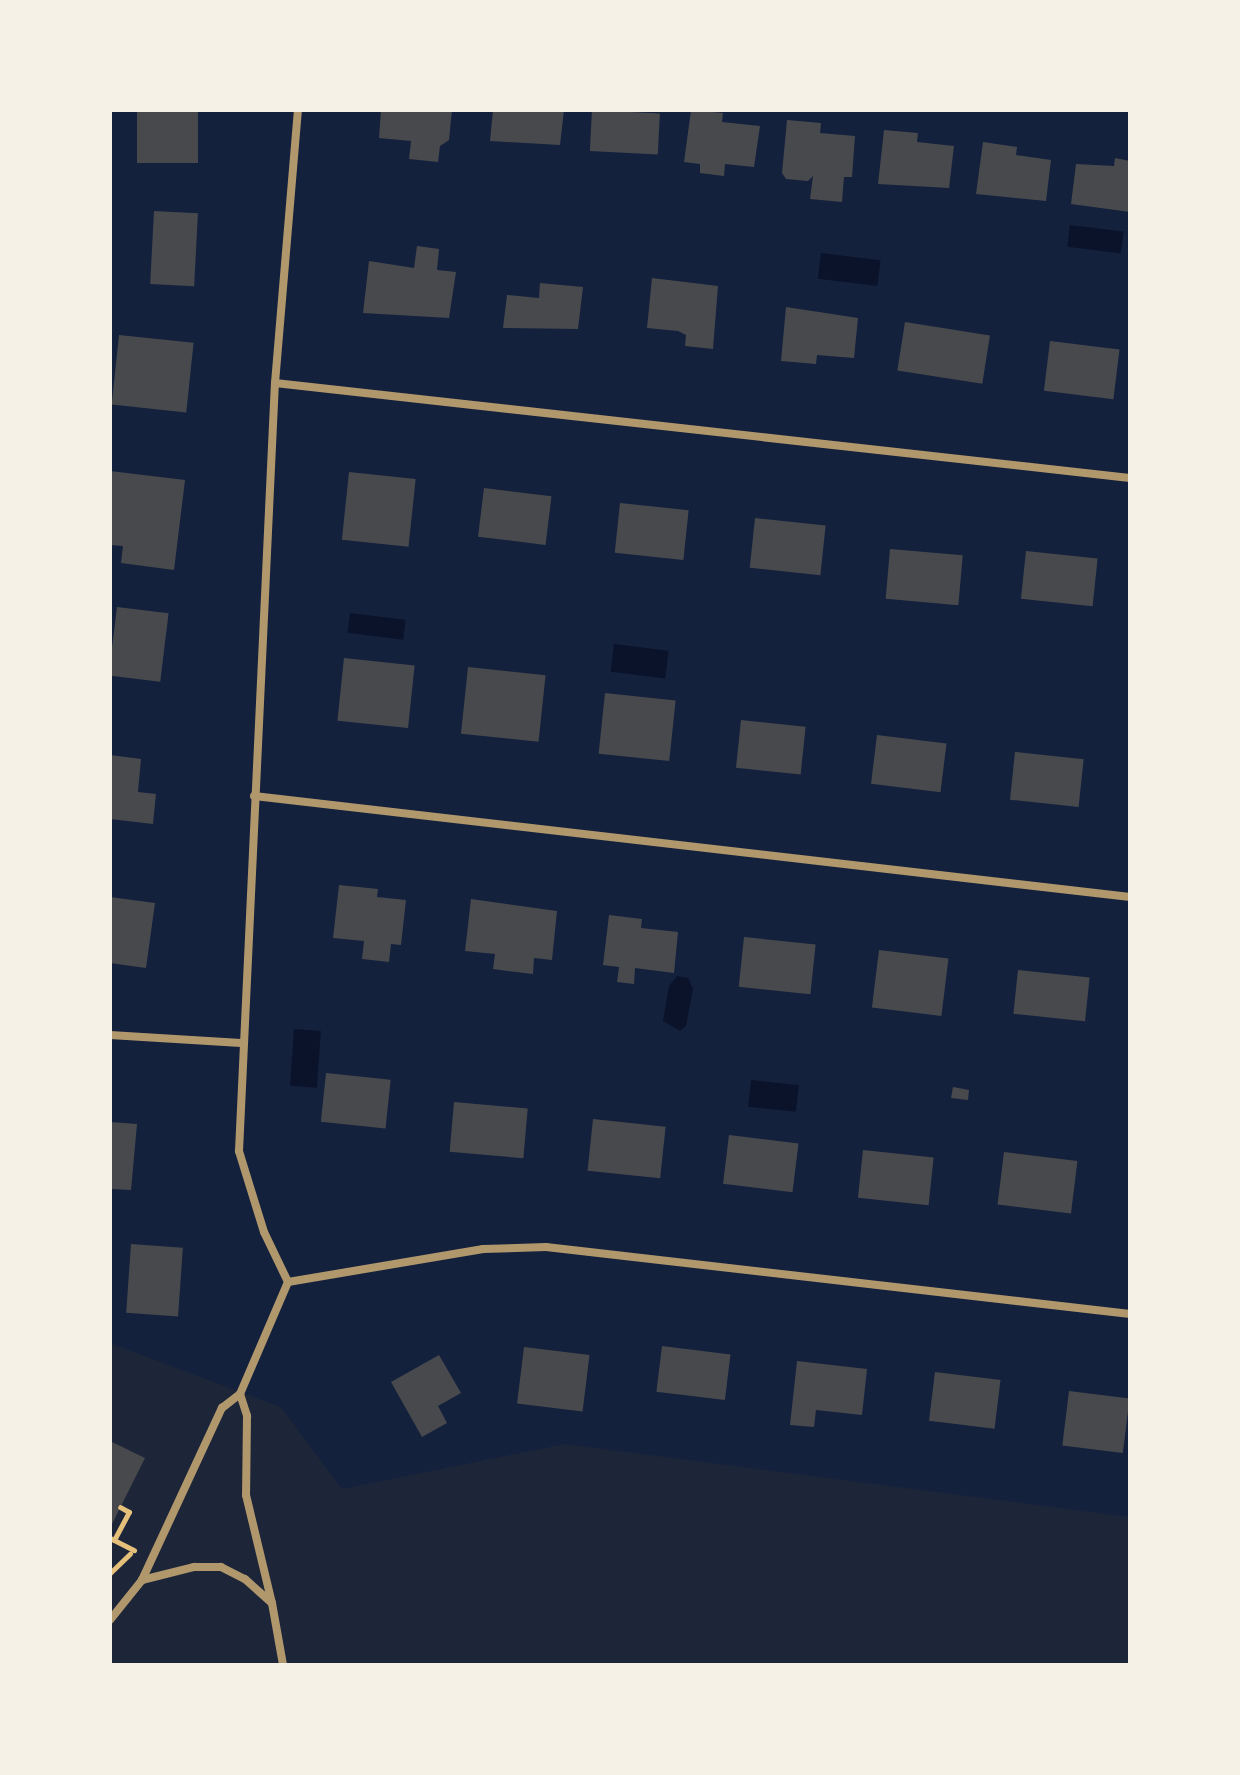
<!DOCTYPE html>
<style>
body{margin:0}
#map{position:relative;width:1240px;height:1775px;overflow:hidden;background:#14213d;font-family:"Libre Baskerville",serif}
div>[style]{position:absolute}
.green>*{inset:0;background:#1d2539}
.water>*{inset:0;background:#0b132b;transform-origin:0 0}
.building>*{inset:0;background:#48494c;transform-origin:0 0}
.path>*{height:5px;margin:-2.5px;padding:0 2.5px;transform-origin:2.5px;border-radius:2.5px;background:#e5c07b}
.minor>*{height:8px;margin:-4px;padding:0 4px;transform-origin:4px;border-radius:4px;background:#b1986c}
span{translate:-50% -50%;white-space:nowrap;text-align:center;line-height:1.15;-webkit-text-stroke:7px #f6f1e7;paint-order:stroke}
.frame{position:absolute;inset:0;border:112px solid #f6f1e7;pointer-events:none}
</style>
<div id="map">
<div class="green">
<i style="clip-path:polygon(110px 1343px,281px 1407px,342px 1489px,565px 1444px,1130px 1517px,1130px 1665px,110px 1665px)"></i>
</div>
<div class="water">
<i style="left:1070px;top:225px;width:54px;height:22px;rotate:7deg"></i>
<i style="left:821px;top:253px;width:60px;height:26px;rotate:7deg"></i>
<i style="left:350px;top:613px;width:56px;height:20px;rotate:7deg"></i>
<i style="left:614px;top:644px;width:55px;height:28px;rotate:7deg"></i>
<i style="clip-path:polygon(677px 976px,688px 978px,693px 989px,686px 1026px,680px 1031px,663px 1021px,669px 986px)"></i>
<i style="left:294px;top:1029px;width:27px;height:57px;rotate:4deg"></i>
<i style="left:751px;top:1080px;width:48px;height:27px;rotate:6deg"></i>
</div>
<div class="building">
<i style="left:137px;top:110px;width:61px;height:53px"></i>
<i style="clip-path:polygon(381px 110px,452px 110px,449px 140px,440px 146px,438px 162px,409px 159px,411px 141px,379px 138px)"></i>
<i style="clip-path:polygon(493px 110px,564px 110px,560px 145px,490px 141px)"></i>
<i style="left:592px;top:110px;width:68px;height:41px;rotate:3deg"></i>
<i style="clip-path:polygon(691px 110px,723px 113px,722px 122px,760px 126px,754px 167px,725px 164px,724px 176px,700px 173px,700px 164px,684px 162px)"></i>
<i style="clip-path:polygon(787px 120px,821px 123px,820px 133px,855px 136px,852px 177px,844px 177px,842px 202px,810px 199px,813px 176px,808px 181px,786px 179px,782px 173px)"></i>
<i style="clip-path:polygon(884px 130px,918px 133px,917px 142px,954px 146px,949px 188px,878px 184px)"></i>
<i style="clip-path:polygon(983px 142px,1017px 147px,1016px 155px,1051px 160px,1046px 201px,976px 194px)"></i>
<i style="clip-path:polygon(1115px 158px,1130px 161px,1130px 212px,1071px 204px,1076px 164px,1114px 166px)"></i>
<i style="left:154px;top:211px;width:44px;height:73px;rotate:3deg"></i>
<i style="clip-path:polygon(417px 246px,439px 249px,437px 270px,456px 272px,449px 318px,363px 313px,369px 261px,414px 268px)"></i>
<i style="clip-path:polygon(652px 278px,718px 286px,713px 349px,685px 346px,686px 335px,678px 331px,647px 328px)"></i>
<i style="clip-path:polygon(540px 283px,583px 287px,578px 329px,503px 328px,507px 295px,539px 298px)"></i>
<i style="clip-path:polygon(786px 307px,858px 318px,854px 358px,817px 355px,816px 364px,781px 361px)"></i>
<i style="left:905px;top:322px;width:86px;height:49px;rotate:9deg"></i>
<i style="left:119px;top:335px;width:75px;height:70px;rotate:6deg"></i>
<i style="left:1050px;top:341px;width:70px;height:50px;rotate:7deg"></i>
<i style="clip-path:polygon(110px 471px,185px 480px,174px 570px,121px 563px,123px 546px,110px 545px)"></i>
<i style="left:349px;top:472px;width:67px;height:68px;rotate:6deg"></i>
<i style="left:484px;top:488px;width:68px;height:49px;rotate:7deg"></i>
<i style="left:620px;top:503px;width:69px;height:50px;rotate:6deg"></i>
<i style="left:755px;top:518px;width:71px;height:50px;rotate:6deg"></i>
<i style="left:890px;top:549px;width:73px;height:50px;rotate:5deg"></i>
<i style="left:1026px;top:551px;width:72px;height:48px;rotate:6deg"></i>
<i style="left:117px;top:607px;width:52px;height:69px;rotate:7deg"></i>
<i style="left:344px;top:658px;width:71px;height:63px;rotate:6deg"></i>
<i style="left:468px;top:667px;width:78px;height:67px;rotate:6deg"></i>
<i style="left:605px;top:693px;width:71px;height:61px;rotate:6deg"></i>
<i style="left:741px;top:720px;width:65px;height:48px;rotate:6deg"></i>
<i style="left:877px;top:735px;width:70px;height:49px;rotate:7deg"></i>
<i style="left:1015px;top:752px;width:69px;height:48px;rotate:6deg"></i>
<i style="clip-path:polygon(110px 755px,141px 759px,138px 792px,156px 794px,153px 824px,110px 819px)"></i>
<i style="clip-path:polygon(339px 885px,378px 889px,377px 897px,406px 900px,401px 945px,391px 944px,389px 962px,362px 959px,364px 941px,333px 938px)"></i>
<i style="clip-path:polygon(110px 897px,155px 903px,146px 968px,110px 963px)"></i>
<i style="clip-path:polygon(471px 899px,557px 911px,552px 960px,534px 958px,533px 974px,493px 969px,495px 954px,465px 951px)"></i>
<i style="clip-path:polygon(609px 915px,642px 919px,641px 928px,678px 932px,674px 973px,635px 968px,634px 984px,617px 982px,619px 967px,603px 965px)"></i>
<i style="left:744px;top:937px;width:72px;height:50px;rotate:6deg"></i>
<i style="left:879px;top:950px;width:70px;height:58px;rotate:7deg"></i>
<i style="left:1018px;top:970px;width:72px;height:44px;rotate:6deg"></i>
<i style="left:326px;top:1073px;width:65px;height:49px;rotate:6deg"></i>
<i style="clip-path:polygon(953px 1087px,969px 1090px,968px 1100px,951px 1098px)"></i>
<i style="left:454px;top:1102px;width:74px;height:50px;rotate:5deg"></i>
<i style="left:593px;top:1119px;width:73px;height:52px;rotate:6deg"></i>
<i style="clip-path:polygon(110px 1122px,137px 1124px,131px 1190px,110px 1189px)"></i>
<i style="left:729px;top:1135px;width:70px;height:49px;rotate:7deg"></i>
<i style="left:863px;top:1150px;width:71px;height:48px;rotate:6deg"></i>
<i style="left:1004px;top:1152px;width:74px;height:53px;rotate:7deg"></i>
<i style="left:131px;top:1244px;width:52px;height:69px;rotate:4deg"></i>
<i style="left:662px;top:1346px;width:69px;height:46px;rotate:7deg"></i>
<i style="left:524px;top:1347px;width:66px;height:57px;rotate:7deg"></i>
<i style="clip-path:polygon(439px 1355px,461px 1393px,438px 1406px,447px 1423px,422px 1437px,391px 1382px)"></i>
<i style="clip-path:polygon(797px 1361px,867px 1369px,862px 1415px,816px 1410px,814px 1427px,790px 1425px)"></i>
<i style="left:935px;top:1372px;width:66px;height:49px;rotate:7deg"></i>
<i style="left:1069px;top:1391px;width:61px;height:55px;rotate:7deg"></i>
<i style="clip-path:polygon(110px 1441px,145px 1458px,110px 1528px)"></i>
</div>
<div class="path">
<i style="left:110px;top:1538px;width:27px;rotate:27deg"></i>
<i style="left:114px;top:1540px;width:32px;rotate:-62deg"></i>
<i style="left:129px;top:1512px;width:10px;rotate:-151deg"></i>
<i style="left:110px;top:1573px;width:28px;rotate:-44deg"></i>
</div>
<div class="minor">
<i style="left:275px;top:383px;width:860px;rotate:6.34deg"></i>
<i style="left:254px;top:796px;width:882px;rotate:6.58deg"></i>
<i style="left:110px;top:1035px;width:131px;rotate:3.5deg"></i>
<i style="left:288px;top:1282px;width:55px;rotate:-115.6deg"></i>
<i style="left:264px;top:1232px;width:85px;rotate:-107.2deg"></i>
<i style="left:239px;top:1151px;width:769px;rotate:-87.32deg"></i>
<i style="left:275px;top:383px;width:274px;rotate:-85.2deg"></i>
<i style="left:288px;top:1282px;width:198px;rotate:-9.6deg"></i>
<i style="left:483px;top:1249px;width:63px;rotate:-1.8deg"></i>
<i style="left:546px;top:1247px;width:588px;rotate:6.54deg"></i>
<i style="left:240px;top:1394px;width:23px;rotate:72deg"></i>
<i style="left:247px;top:1416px;width:79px;rotate:90.7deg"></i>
<i style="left:246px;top:1495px;width:111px;rotate:76.5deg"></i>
<i style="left:142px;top:1580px;width:54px;rotate:-14deg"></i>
<i style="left:194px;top:1567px;width:27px"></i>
<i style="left:221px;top:1567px;width:27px;rotate:27deg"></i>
<i style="left:245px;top:1579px;width:36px;rotate:42deg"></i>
<i style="left:272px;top:1603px;width:63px;rotate:79.9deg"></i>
<i style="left:110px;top:1620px;width:51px;rotate:-51.3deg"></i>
<i style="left:142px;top:1580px;width:190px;rotate:-65.1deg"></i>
<i style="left:222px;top:1408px;width:23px;rotate:-38deg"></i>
<i style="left:240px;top:1394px;width:122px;rotate:-66.8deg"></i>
</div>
<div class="frame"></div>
</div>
